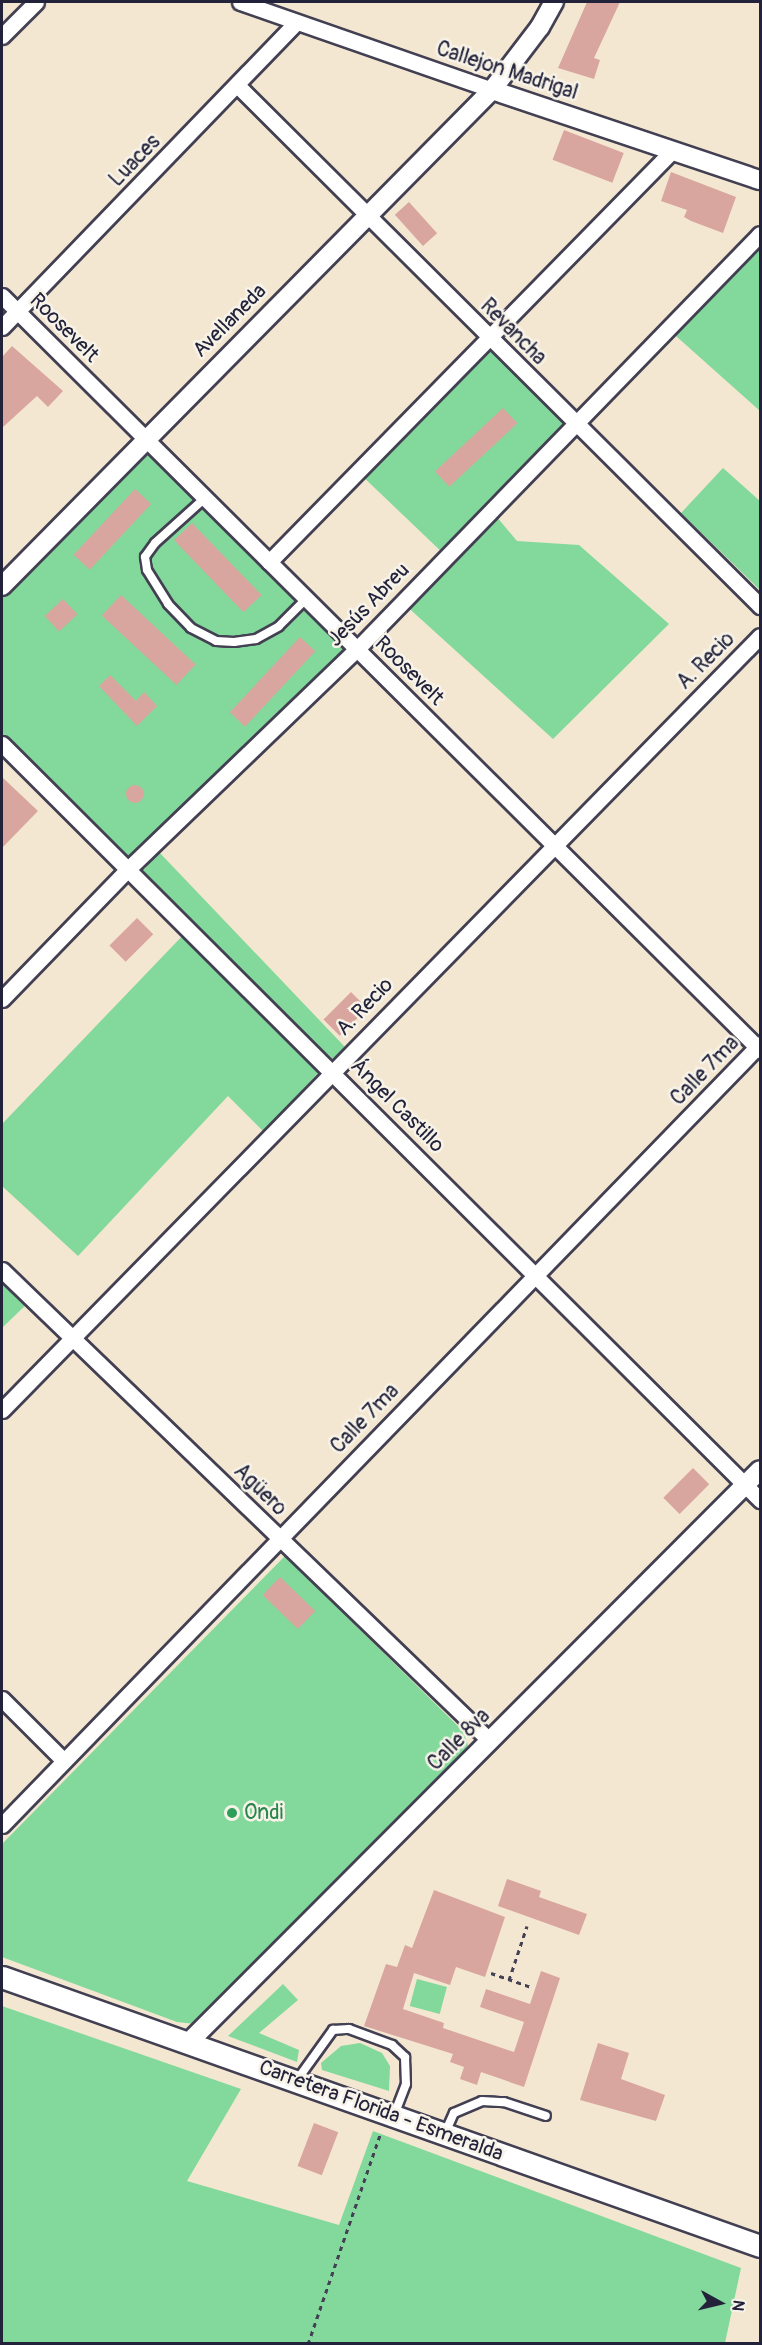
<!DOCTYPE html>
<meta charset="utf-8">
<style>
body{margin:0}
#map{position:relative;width:762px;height:2345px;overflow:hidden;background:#f4e7d2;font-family:Pangolin,sans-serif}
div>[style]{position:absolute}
.green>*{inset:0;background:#83d89b;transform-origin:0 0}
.building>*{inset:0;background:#d9a69f;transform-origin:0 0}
.round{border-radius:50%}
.path>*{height:3px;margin-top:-1.5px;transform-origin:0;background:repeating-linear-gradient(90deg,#424052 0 4.5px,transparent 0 9px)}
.roads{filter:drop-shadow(2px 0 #424052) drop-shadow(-2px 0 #424052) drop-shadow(0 2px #424052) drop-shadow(0 -2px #424052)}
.service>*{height:8px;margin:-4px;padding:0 4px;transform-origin:4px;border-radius:4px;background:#fff}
.minor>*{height:15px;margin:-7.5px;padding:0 7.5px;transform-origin:7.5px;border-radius:7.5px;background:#fff}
.tertiary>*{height:18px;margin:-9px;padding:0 9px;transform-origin:9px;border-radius:9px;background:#fff}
.secondary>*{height:21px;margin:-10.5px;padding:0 10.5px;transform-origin:10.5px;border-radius:10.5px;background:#fff}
.dots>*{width:16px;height:16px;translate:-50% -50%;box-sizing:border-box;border:3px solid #f7f3e8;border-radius:50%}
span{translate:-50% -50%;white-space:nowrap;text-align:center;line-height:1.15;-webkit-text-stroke:5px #f7f3e8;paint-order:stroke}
.street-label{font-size:21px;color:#22223b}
.leisure-label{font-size:21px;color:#27864d}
.left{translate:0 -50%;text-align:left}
.frame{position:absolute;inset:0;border:3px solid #22223b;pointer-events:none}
.north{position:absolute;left:690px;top:2273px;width:60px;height:60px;-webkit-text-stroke:4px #f7f3e8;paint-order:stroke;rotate:98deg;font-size:16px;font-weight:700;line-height:24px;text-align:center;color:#22223b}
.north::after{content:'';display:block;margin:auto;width:21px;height:27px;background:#22223b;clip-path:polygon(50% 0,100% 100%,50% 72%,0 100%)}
</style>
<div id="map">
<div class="green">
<i style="clip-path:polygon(752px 243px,760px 248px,760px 411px,667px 328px)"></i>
<i style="clip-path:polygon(490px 338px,573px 423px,491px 510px,517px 541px,579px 545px,669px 624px,553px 739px,402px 602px,446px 556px,358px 472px)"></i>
<i style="clip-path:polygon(145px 438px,357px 649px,128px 870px,145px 869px,158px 851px,345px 1047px,333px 1059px,295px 1026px,285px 1039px,318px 1073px,264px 1132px,228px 1096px,78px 1256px,2px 1186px,2px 1124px,188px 930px,2px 747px,2px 587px)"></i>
<i style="clip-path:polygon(723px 468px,760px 501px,760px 590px,681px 513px)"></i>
<i style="clip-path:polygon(2px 1270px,32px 1299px,2px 1328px)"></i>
<i style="clip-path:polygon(285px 1556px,463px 1731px,468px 1745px,449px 1775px,195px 2024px,177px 2022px,2px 1957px,2px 1844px)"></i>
<i style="left:417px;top:1979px;width:31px;height:28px;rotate:15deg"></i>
<i style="clip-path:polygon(283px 1984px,298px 2000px,259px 2033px,299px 2050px,297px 2062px,228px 2036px)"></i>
<i style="clip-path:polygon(2px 2006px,241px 2089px,187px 2181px,339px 2225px,373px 2131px,741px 2268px,725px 2343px,2px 2343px)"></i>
<i style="clip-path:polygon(360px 2043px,382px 2053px,390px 2066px,389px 2091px,322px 2070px,321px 2063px,341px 2046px)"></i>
</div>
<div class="building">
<i style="clip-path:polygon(587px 2px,620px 2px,594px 58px,600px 60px,594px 79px,558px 68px)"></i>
<i style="left:564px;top:130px;width:64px;height:32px;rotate:21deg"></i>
<i style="clip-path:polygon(671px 172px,736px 197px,723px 233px,691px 221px,684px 217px,687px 210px,661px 201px)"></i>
<i style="left:409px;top:202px;width:42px;height:19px;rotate:48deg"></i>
<i style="clip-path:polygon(12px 346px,63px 391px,48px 407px,37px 396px,2px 428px,2px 357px)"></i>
<i style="left:503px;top:408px;width:21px;height:93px;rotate:47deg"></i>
<i style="left:135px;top:489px;width:22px;height:90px;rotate:43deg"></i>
<i style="left:192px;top:523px;width:100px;height:25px;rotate:46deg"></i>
<i style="left:121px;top:595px;width:102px;height:28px;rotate:43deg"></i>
<i style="left:63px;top:599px;width:21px;height:25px;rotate:47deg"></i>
<i style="left:300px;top:637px;width:21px;height:103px;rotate:43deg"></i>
<i style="clip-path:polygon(110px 675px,136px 701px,144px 692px,157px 706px,137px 726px,99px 686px)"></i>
<i style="clip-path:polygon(2px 777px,38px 811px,2px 848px)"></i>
<i class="round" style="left:126px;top:785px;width:18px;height:18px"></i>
<i style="left:137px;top:918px;width:23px;height:39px;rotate:45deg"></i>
<i style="left:351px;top:992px;width:23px;height:39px;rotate:45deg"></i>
<i style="left:693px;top:1468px;width:23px;height:42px;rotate:45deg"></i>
<i style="left:280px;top:1577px;width:49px;height:25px;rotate:44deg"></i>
<i style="clip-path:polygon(507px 1879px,541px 1891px,539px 1897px,587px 1914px,579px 1935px,498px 1906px)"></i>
<i style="clip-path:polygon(434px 1890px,505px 1917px,485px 1977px,456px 1967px,450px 1985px,414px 1973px,403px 2009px,444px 2023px,443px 2028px,514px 2052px,524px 2022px,480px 2007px,486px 1989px,530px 2004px,541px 1971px,560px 1978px,524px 2087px,481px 2072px,477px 2085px,460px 2079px,464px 2067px,450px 2062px,453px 2054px,364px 2026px,386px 1964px,397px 1967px,405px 1945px,412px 1948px)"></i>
<i style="clip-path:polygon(598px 2043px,629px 2053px,621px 2079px,665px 2095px,656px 2121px,580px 2100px)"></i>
<i style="left:314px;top:2123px;width:26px;height:46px;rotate:21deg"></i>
</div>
<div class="path">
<i style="left:491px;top:1973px;width:42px;rotate:19.3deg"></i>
<i style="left:509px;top:1980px;width:57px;rotate:-71.6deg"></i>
<i style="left:308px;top:2344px;width:224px;rotate:-71deg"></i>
</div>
<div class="roads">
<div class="service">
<i style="left:205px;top:498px;width:67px;rotate:138deg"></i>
<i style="left:155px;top:543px;width:17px;rotate:126deg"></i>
<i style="left:145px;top:557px;width:13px;rotate:81deg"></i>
<i style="left:147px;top:570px;width:40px;rotate:58deg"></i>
<i style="left:168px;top:604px;width:33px;rotate:46deg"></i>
<i style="left:191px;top:628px;width:28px;rotate:27deg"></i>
<i style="left:216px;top:641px;width:18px;rotate:3deg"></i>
<i style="left:234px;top:642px;width:22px;rotate:-8deg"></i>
<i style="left:256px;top:639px;width:26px;rotate:-29deg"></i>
<i style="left:279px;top:626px;width:38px;rotate:-45deg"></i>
<i style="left:297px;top:2080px;width:62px;rotate:-54.2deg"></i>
<i style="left:333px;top:2030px;width:16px;rotate:-4deg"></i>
<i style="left:349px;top:2029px;width:46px;rotate:20.4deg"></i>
<i style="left:392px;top:2045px;width:18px;rotate:43deg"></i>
<i style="left:405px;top:2057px;width:27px;rotate:88deg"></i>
<i style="left:406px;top:2084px;width:33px;rotate:111deg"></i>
<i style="left:445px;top:2133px;width:22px;rotate:-66deg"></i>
<i style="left:454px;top:2113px;width:30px;rotate:-23deg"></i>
<i style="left:482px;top:2101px;width:22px;rotate:3deg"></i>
<i style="left:504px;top:2102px;width:44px;rotate:18.4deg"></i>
</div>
<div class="minor">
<i style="left:240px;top:2px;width:267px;rotate:19.2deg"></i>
<i style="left:2px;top:36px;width:48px;rotate:-45deg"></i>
<i style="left:238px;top:86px;width:737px;rotate:44.89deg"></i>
<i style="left:2px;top:296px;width:1069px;rotate:44.85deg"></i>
<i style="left:2px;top:327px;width:423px;rotate:-46deg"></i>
<i style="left:269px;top:562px;width:577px;rotate:-45.56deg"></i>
<i style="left:2px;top:744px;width:1071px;rotate:44.92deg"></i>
<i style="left:2px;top:999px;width:180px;rotate:-45.9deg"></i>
<i style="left:127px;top:870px;width:319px;rotate:-43.9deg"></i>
<i style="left:357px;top:649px;width:578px;rotate:-45.84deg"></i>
<i style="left:2px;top:1270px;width:678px;rotate:43.98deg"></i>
<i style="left:2px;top:1410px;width:1083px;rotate:-45.6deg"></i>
<i style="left:2px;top:1699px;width:86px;rotate:45deg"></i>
<i style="left:2px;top:1825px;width:1088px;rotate:-45.86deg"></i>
</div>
<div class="tertiary">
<i style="left:492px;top:90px;width:283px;rotate:18.6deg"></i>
<i style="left:2px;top:586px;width:697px;rotate:-45.35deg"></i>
<i style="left:492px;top:90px;width:79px;rotate:-52.7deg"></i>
<i style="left:540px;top:27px;width:29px;rotate:-61deg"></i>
<i style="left:189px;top:2042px;width:808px;rotate:-45.05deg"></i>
</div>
<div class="secondary">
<i style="left:2px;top:1977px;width:804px;rotate:19.54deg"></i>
</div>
</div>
<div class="dots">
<i style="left:232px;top:1813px;background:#2e9e5b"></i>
</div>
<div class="street-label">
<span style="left:507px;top:71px;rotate:18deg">Callejon Madrigal</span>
<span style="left:135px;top:161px;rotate:-46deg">Luaces</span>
<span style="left:230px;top:321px;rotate:-45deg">Avellaneda</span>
<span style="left:64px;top:328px;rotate:45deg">Roosevelt</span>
<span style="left:513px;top:332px;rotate:45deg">Revancha</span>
<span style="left:369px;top:605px;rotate:-46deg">Jesús Abreu</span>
<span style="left:706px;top:661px;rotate:-45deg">A. Recio</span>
<span style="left:409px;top:671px;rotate:45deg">Roosevelt</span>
<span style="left:365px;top:1007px;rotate:-46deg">A. Recio</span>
<span style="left:705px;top:1071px;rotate:-46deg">Calle 7ma</span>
<span style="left:397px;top:1106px;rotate:45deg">Ángel Castillo</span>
<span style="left:365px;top:1419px;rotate:-46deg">Calle 7ma</span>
<span style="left:260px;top:1490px;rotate:44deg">Agüero</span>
<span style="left:459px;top:1740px;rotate:-45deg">Calle 8va</span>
<span style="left:381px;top:2111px;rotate:20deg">Carretera Florida - Esmeralda</span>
</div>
<div class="leisure-label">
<span class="left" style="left:244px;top:1813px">Ondi</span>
</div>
<div class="frame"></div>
<div class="north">N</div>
</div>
